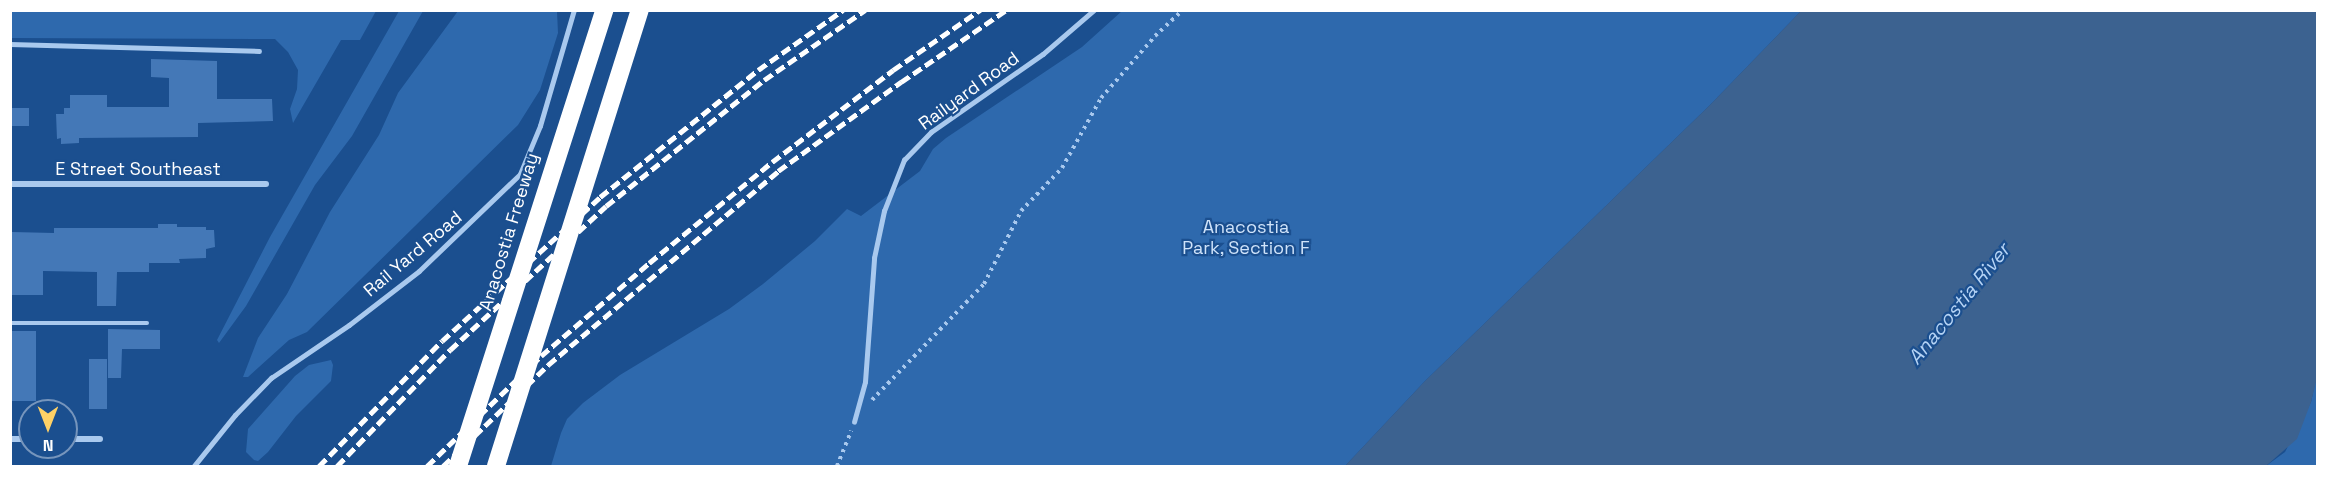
<!DOCTYPE html>
<style>
body{margin:0}
#map{position:relative;width:2328px;height:477px;overflow:hidden;background:#1b4f8f;font-family:"Space Grotesk",sans-serif}
div>[style]{position:absolute}
.green>*{inset:0;background:#2e69ad}
.water>*{inset:0;background:#3c6290}
.building>*{inset:0;background:#4478b7;transform-origin:0 0}
.path>*{height:4px;margin-top:-2px;transform-origin:0;background:repeating-linear-gradient(90deg,#a9c9ee 0 3px,transparent 0 7.5px)}
.service>*{height:4.5px;margin:-2.25px;padding:0 2.25px;transform-origin:2.25px;border-radius:2.25px;background:#a9c9ee}
.minor>*{height:6px;margin:-3px;padding:0 3px;transform-origin:3px;border-radius:3px;background:#a9c9ee}
.rail>*{height:4.5px;margin-top:-2.25px;transform-origin:0;background:repeating-linear-gradient(90deg,#fff 0 10px,transparent 0 14.5px)}
.motorway-bridge>*{height:18px;margin:-9px;padding:0 9px;transform-origin:9px;border-radius:9px;background:#fff}
span{translate:-50% -50%;white-space:nowrap;text-align:center;line-height:1.15;-webkit-text-stroke:4.5px #1b4f8f;paint-order:stroke}
.street-label{font-size:18px;color:#fff}
.park-label{font-size:18px;color:#cfe3fa}
.water-label{font-size:20px;color:#b5d3f5;font-style:italic}
.frame{position:absolute;inset:0;border:12px solid #fff;pointer-events:none}
.north{position:absolute;left:18px;top:399px;width:60px;height:60px;box-sizing:border-box;background:#1b4f8f;border:2px solid #7695bc;border-radius:50%;rotate:180deg;font-size:16px;font-weight:700;line-height:24px;text-align:center;color:#fff}
.north::after{content:'';display:block;margin:auto;width:21px;height:27px;background:#ffd166;clip-path:polygon(50% 0,100% 100%,50% 72%,0 100%)}
</style>
<div id="map">
<div class="green">
<i style="clip-path:polygon(10px 11px,11px 10px,376px 11px,360px 40px,341px 40px,293px 123px,290px 109px,297px 89px,298px 70px,288px 52px,275px 39px,11px 38px)"></i>
<i style="clip-path:polygon(399px 11px,423px 11px,352px 136px,315px 185px,246px 306px,219px 343px,217px 340px,270px 237px)"></i>
<i style="clip-path:polygon(458px 11px,557px 11px,558px 33px,540px 90px,518px 125px,307px 332px,289px 340px,248px 377px,243px 377px,258px 338px,287px 294px,330px 212px,379px 135px,398px 93px)"></i>
<i style="clip-path:polygon(1122px 11px,1801px 11px,1709px 106px,1425px 381px,1345px 466px,551px 466px,561px 433px,567px 419px,583px 403px,620px 375px,729px 309px,763px 284px,815px 241px,847px 209px,861px 216px,920px 171px,933px 149px,946px 138px,1082px 47px)"></i>
<i style="clip-path:polygon(331px 360px,333px 365px,331px 381px,296px 416px,268px 452px,258px 461px,254px 460px,246px 452px,248px 429px,295px 376px,309px 365px)"></i>
<i style="clip-path:polygon(2317px 374px,2317px 466px,2266px 466px,2285px 452px,2311px 402px)"></i>
</div>
<div class="water">
<i style="clip-path:polygon(1801px 11px,2317px 11px,2318px 374px,2311px 402px,2297px 439px,2266px 466px,1345px 466px,1425px 381px,1709px 106px)"></i>
</div>
<div class="building">
<i style="clip-path:polygon(151px 59px,217px 61px,217px 99px,272px 99px,273px 121px,198px 123px,198px 137px,79px 138px,79px 143px,61px 144px,61px 138px,57px 139px,56px 114px,64px 114px,64px 108px,70px 108px,70px 95px,107px 95px,107px 107px,169px 107px,169px 78px,151px 77px)"></i>
<i style="left:12px;top:108px;width:17px;height:18px"></i>
<i style="clip-path:polygon(158px 224px,177px 224px,177px 227px,206px 227px,206px 230px,214px 230px,215px 247px,206px 249px,206px 258px,179px 259px,180px 263px,149px 263px,149px 272px,117px 272px,116px 306px,97px 306px,97px 272px,43px 271px,43px 295px,12px 295px,12px 232px,54px 233px,54px 228px,158px 228px)"></i>
<i style="clip-path:polygon(108px 329px,160px 330px,160px 349px,122px 349px,121px 378px,108px 378px)"></i>
<i style="left:11px;top:331px;width:25px;height:70px"></i>
<i style="left:89px;top:359px;width:18px;height:50px"></i>
</div>
<div class="path">
<i style="left:872px;top:400px;width:161px;rotate:-46deg"></i>
<i style="left:984px;top:284px;width:82px;rotate:-63.1deg"></i>
<i style="left:1021px;top:211px;width:59px;rotate:-46.4deg"></i>
<i style="left:1062px;top:168px;width:80px;rotate:-60.9deg"></i>
<i style="left:1101px;top:98px;width:82px;rotate:-48.9deg"></i>
<i style="left:1155px;top:36px;width:38px;rotate:-43deg"></i>
<i style="left:837px;top:466px;width:38px;rotate:-68deg"></i>
</div>
<div class="service">
<i style="left:10px;top:44px;width:249px;rotate:1.6deg"></i>
<i style="left:10px;top:323px;width:137px"></i>
<i style="left:854px;top:422px;width:41px;rotate:-74.6deg"></i>
<i style="left:865px;top:382px;width:124px;rotate:-85.8deg"></i>
<i style="left:874px;top:258px;width:48px;rotate:-78deg"></i>
<i style="left:884px;top:211px;width:55px;rotate:-68.6deg"></i>
<i style="left:904px;top:160px;width:39px;rotate:-46deg"></i>
<i style="left:931px;top:132px;width:136px;rotate:-34.9deg"></i>
<i style="left:1043px;top:54px;width:67px;rotate:-40.8deg"></i>
<i style="left:194px;top:466px;width:65px;rotate:-51.2deg"></i>
<i style="left:235px;top:415px;width:52px;rotate:-45.8deg"></i>
<i style="left:271px;top:378px;width:94px;rotate:-34.2deg"></i>
<i style="left:349px;top:325px;width:88px;rotate:-37.6deg"></i>
<i style="left:419px;top:271px;width:140px;rotate:-43.8deg"></i>
<i style="left:520px;top:174px;width:52px;rotate:-67.4deg"></i>
<i style="left:540px;top:126px;width:121px;rotate:-73.7deg"></i>
</div>
<div class="minor">
<i style="left:10px;top:184px;width:256px"></i>
<i style="left:10px;top:439px;width:20px"></i>
<i style="left:66px;top:439px;width:34px"></i>
</div>
<div class="rail">
<i style="left:319px;top:466px;width:175px;rotate:-45.5deg"></i>
<i style="left:442px;top:341px;width:214px;rotate:-42.3deg"></i>
<i style="left:600px;top:197px;width:203px;rotate:-38.8deg"></i>
<i style="left:758px;top:70px;width:104px;rotate:-35.2deg"></i>
<i style="left:337px;top:466px;width:162px;rotate:-45.8deg"></i>
<i style="left:450px;top:350px;width:212px;rotate:-42.7deg"></i>
<i style="left:606px;top:206px;width:202px;rotate:-38.6deg"></i>
<i style="left:764px;top:80px;width:123px;rotate:-34.7deg"></i>
<i style="left:427px;top:466px;width:158px;rotate:-44deg"></i>
<i style="left:541px;top:356px;width:143px;rotate:-40.7deg"></i>
<i style="left:649px;top:263px;width:159px;rotate:-39.4deg"></i>
<i style="left:772px;top:162px;width:152px;rotate:-37.2deg"></i>
<i style="left:893px;top:70px;width:106px;rotate:-34.6deg"></i>
<i style="left:443px;top:466px;width:146px;rotate:-43.9deg"></i>
<i style="left:548px;top:365px;width:301px;rotate:-40.1deg"></i>
<i style="left:778px;top:171px;width:152px;rotate:-35.9deg"></i>
<i style="left:901px;top:82px;width:127px;rotate:-34.4deg"></i>
</div>
<div class="motorway-bridge">
<i style="left:458px;top:466px;width:479px;rotate:-72.2deg"></i>
<i style="left:496px;top:466px;width:478px;rotate:-72.5deg"></i>
</div>
<div class="street-label">
<span style="left:969px;top:91px;rotate:-36deg">Railyard Road</span>
<span style="left:138px;top:169px">E Street Southeast</span>
<span style="left:509px;top:232px;rotate:-73deg">Anacostia Freeway</span>
<span style="left:413px;top:254px;rotate:-40deg">Rail Yard Road</span>
</div>
<div class="park-label">
<span style="left:1246px;top:238px">Anacostia<br>Park, Section F</span>
</div>
<div class="water-label">
<span style="left:1959px;top:304px;rotate:-51deg">Anacostia River</span>
</div>
<div class="frame"></div>
<div class="north">N</div>
</div>
